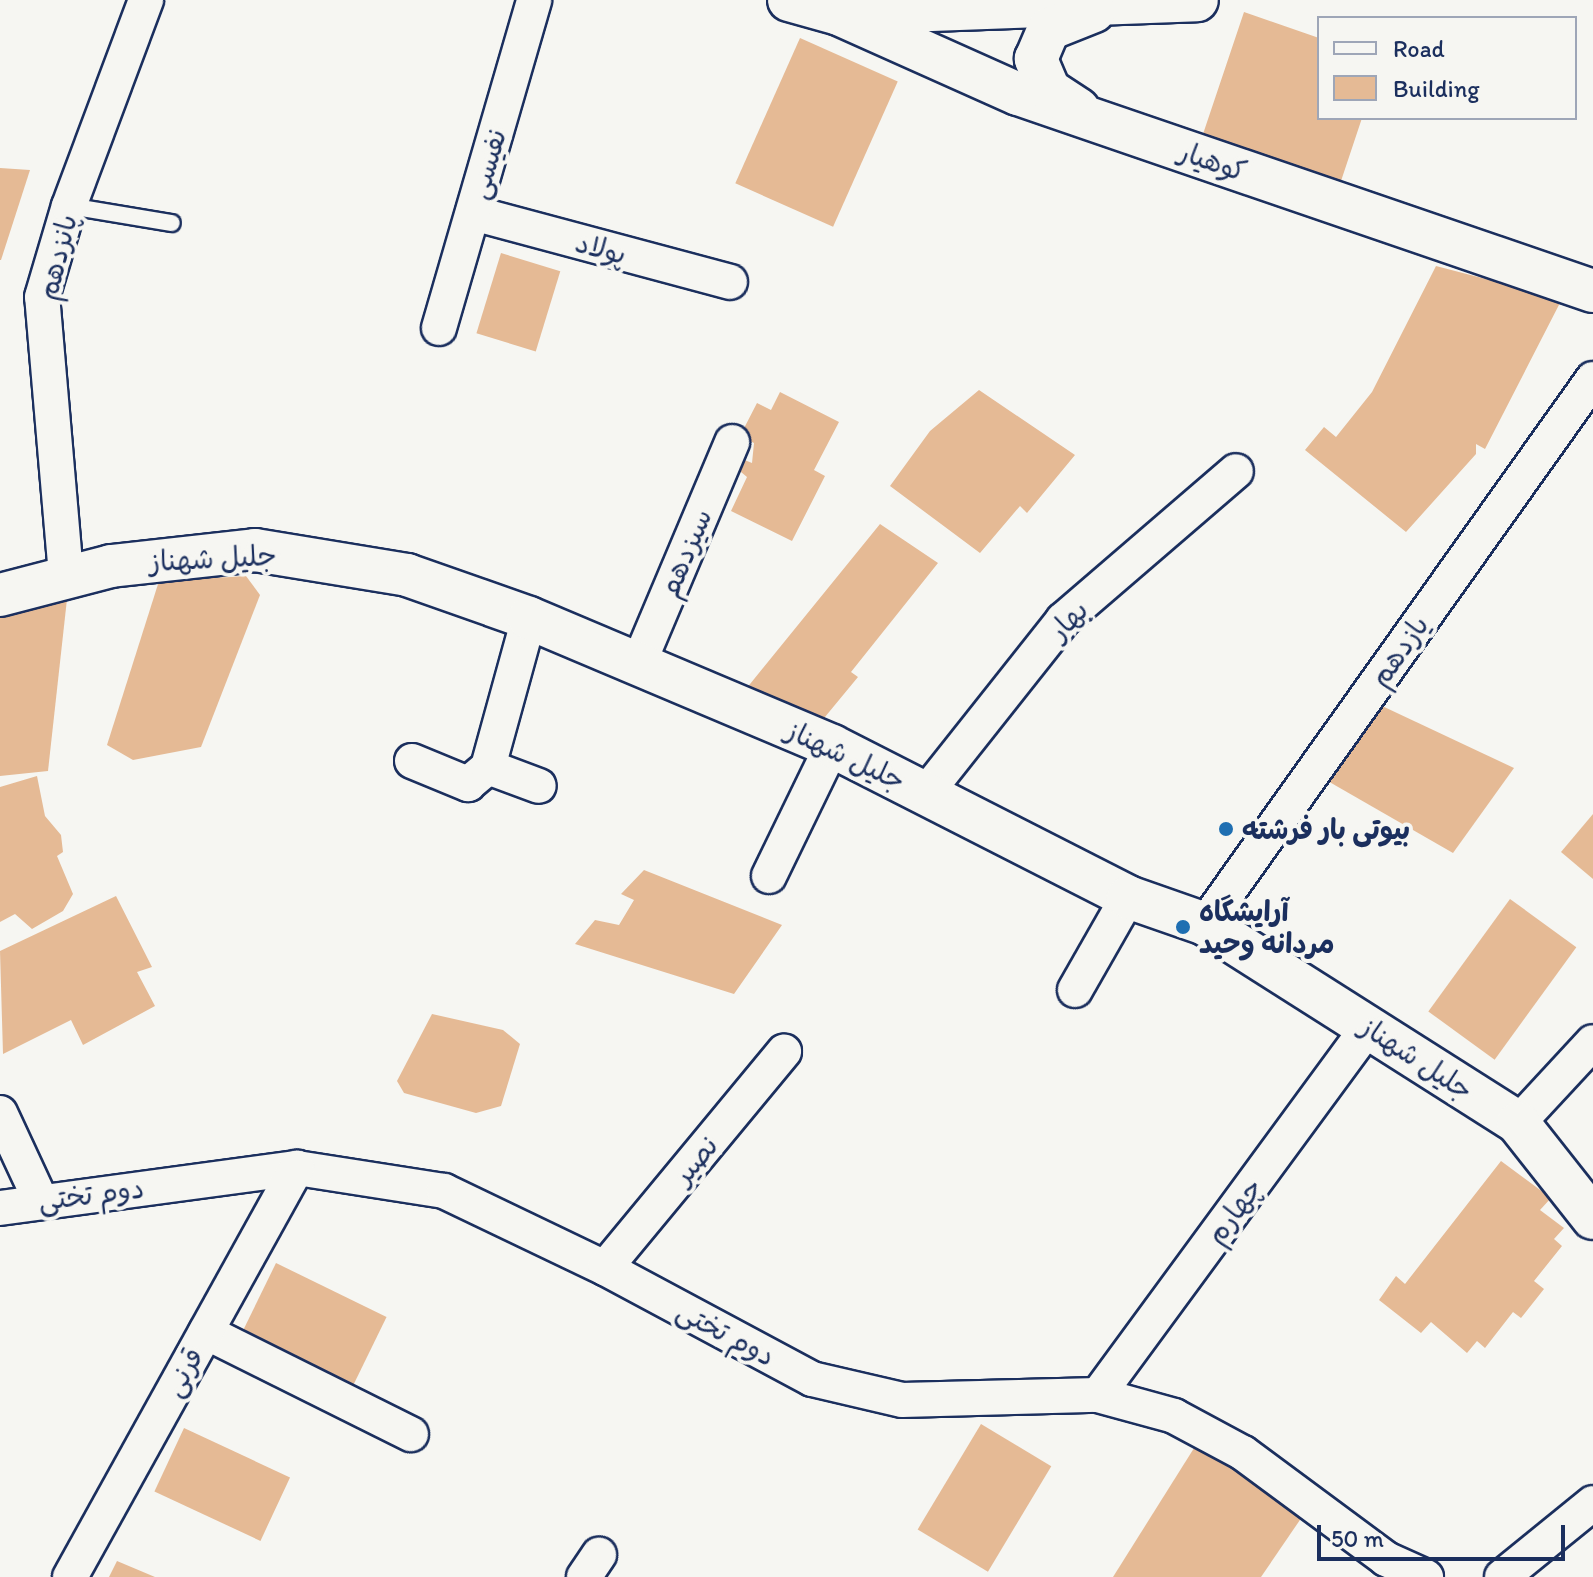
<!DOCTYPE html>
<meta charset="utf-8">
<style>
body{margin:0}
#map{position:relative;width:1593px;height:1577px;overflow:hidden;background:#f6f6f2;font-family:Itim,"Playpen Sans Arabic",sans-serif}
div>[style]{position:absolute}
.building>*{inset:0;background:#e5ba95;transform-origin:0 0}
.roads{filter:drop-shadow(2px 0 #1b2f5e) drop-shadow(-2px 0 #1b2f5e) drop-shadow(0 2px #1b2f5e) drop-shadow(0 -2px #1b2f5e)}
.service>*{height:16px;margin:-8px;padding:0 8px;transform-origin:8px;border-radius:8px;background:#f6f6f2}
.minor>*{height:34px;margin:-17px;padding:0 17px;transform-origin:17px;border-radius:17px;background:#f6f6f2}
.tertiary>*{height:42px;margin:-21px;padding:0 21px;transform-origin:21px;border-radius:21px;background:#f6f6f2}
.dots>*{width:22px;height:22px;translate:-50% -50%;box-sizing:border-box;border:4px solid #f6f6f2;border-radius:50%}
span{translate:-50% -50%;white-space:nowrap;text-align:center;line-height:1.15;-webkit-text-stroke:8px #f6f6f2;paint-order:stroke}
.street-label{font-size:28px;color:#1b2f5e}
.poi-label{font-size:28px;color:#1b2f5e;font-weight:700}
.left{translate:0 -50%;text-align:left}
.legend{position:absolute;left:1317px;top:16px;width:260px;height:104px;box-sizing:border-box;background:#f6f6f2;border:2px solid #9ea6b7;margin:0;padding:10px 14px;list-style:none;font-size:24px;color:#1b2f5e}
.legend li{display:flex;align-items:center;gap:16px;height:40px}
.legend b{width:40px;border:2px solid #9ea6b7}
.scale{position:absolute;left:1317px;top:1525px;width:248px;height:36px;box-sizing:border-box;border:4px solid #1b2f5e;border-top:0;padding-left:10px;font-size:24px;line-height:28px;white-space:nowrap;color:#1b2f5e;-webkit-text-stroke:6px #f6f6f2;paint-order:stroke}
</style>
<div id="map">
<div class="building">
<i style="clip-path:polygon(1244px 12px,1319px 38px,1319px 118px,1362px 118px,1339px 187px,1202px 137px)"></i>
<i style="left:800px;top:38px;width:107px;height:159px;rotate:24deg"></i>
<i style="clip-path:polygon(0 168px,30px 170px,1px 260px,0 260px)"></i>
<i style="left:501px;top:253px;width:62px;height:84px;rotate:17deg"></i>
<i style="clip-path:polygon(1436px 266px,1562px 299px,1485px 449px,1476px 444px,1476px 454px,1406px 532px,1305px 450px,1324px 427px,1336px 437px,1372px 392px)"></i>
<i style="clip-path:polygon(979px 390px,1075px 455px,1027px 513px,1020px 506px,980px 553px,890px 486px,930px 431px)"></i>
<i style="clip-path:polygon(780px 392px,839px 422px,814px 470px,825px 476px,792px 541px,731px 511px,747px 477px,735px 467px,742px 459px,752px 463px,754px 443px,740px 436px,757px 403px,771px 410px)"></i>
<i style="clip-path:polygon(880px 524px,938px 563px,851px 672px,858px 677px,820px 723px,746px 689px)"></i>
<i style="clip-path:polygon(246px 576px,260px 595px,201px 747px,133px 760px,107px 745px,159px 581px)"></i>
<i style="clip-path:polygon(67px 599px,48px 771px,0 776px,0 618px)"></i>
<i style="clip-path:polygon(1380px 705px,1514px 768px,1453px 853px,1319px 776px)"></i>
<i style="clip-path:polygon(37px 776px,45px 816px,61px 835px,63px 852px,57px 856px,73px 894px,63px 911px,32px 929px,15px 914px,0 922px,0 787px)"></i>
<i style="clip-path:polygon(1593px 814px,1593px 879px,1561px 852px)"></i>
<i style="clip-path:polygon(644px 870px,782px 925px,734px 994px,575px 944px,595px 920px,619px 925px,634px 900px,621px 894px)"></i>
<i style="clip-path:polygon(116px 896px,152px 967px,137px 972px,155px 1006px,83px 1045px,71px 1020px,3px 1054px,0 951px)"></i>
<i style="left:1510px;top:899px;width:82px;height:139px;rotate:36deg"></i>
<i style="clip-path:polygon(432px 1014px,503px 1030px,520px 1044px,501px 1106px,476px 1113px,404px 1093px,397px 1081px)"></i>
<i style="clip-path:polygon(1501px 1161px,1551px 1198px,1540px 1210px,1564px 1228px,1554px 1239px,1562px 1246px,1534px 1281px,1544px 1289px,1521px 1318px,1513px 1312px,1485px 1348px,1477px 1341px,1467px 1353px,1431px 1322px,1421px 1333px,1379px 1300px,1396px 1276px,1405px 1284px)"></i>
<i style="left:276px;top:1263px;width:123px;height:83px;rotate:26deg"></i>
<i style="left:981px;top:1424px;width:82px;height:123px;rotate:31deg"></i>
<i style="left:184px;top:1428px;width:117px;height:70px;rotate:25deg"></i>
<i style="clip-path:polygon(1201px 1437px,1304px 1514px,1261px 1577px,1113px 1577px)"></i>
<i style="clip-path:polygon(117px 1561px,155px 1577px,109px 1577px)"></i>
</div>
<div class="roads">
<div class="service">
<i style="left:69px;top:206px;width:104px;rotate:9.4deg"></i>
</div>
<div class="minor">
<i style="left:473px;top:213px;width:266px;rotate:15deg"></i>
<i style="left:439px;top:328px;width:341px;rotate:-73.8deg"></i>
<i style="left:66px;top:575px;width:279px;rotate:-94.9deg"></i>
<i style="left:42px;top:297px;width:95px;rotate:-73.5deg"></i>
<i style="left:69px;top:206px;width:220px;rotate:-69.5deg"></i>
<i style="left:638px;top:665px;width:242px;rotate:-67.1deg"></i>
<i style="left:412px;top:761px;width:61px;rotate:22.3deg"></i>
<i style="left:468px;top:784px;width:26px;rotate:-40deg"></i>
<i style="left:488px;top:767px;width:54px;rotate:20.4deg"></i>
<i style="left:488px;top:767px;width:155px;rotate:-74.6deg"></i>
<i style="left:926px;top:793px;width:221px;rotate:-51.6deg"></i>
<i style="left:1063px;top:620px;width:228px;rotate:-40.7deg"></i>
<i style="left:769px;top:876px;width:144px;rotate:-64.1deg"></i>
<i style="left:1205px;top:924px;width:669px;rotate:-54.55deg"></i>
<i style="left:1075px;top:990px;width:107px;rotate:-60.3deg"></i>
<i style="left:0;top:1113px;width:95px;rotate:65.1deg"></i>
<i style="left:1518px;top:1123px;width:110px;rotate:-47.2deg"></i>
<i style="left:0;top:1208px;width:300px;rotate:-7.7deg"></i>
<i style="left:297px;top:1168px;width:149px;rotate:8.9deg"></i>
<i style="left:444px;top:1191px;width:178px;rotate:25.6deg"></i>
<i style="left:605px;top:1268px;width:235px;rotate:28.2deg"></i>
<i style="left:812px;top:1379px;width:92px;rotate:13.1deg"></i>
<i style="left:902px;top:1400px;width:196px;rotate:-1.5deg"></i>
<i style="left:1098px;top:1395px;width:79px;rotate:15.4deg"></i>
<i style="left:1174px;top:1416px;width:78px;rotate:28.2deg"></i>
<i style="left:1243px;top:1453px;width:178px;rotate:36.5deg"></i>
<i style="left:1386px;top:1559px;width:44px;rotate:24.2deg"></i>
<i style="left:605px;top:1268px;width:281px;rotate:-50.4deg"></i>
<i style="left:206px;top:1332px;width:229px;rotate:26.5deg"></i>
<i style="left:1098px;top:1395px;width:458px;rotate:-53.7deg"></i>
<i style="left:70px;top:1577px;width:468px;rotate:-61deg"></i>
<i style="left:584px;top:1577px;width:27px;rotate:-56deg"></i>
<i style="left:1502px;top:1577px;width:117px;rotate:-39.1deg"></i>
</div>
<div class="tertiary">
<i style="left:789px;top:0;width:52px;rotate:15.6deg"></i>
<i style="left:839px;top:14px;width:196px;rotate:24.1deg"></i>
<i style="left:1018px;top:94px;width:608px;rotate:18.91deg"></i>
<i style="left:850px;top:13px;width:347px;rotate:-2.1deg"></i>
<i style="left:1078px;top:109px;width:35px;rotate:-147deg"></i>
<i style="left:1049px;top:90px;width:34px;rotate:-113deg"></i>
<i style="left:1036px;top:59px;width:33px;rotate:-67deg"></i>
<i style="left:1049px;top:29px;width:48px;rotate:-21.8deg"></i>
<i style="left:0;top:595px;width:115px;rotate:-14.6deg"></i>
<i style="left:111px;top:566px;width:145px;rotate:-6.3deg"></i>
<i style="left:255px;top:550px;width:154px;rotate:9.3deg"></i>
<i style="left:407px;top:575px;width:129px;rotate:19.4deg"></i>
<i style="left:529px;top:618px;width:329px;rotate:22.9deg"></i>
<i style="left:832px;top:746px;width:332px;rotate:27deg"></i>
<i style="left:1128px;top:897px;width:82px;rotate:19.3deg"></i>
<i style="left:1205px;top:924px;width:371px;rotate:32.4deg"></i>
<i style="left:1518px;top:1123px;width:121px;rotate:51.7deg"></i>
</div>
</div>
<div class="dots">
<i style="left:1226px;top:829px;background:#1f6fb2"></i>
<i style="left:1183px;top:927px;background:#1f6fb2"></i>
</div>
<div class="street-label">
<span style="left:1213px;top:161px;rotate:19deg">کوهیار</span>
<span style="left:487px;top:164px;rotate:-74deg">نفیسی</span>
<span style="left:601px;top:248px;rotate:15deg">پولاد</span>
<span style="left:57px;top:257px;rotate:-76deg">پانزدهم</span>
<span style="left:685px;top:553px;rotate:-67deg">سیزدهم</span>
<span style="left:213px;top:558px;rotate:-3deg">جلیل شهناز</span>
<span style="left:1068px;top:620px;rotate:-46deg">بهار</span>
<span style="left:1399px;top:651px;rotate:-55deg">یازدهم</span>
<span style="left:846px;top:755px;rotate:25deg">جلیل شهناز</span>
<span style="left:1417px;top:1058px;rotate:33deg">جلیل شهناز</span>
<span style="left:695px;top:1160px;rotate:-50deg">نصیر</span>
<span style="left:91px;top:1194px;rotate:-7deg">دوم تختی</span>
<span style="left:1234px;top:1211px;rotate:-54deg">چهارم</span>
<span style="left:726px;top:1333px;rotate:28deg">دوم تختی</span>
<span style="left:183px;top:1372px;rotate:-61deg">قرنی</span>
</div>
<div class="poi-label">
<span class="left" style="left:1242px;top:829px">بیوتی بار فرشته</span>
<span class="left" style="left:1199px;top:927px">آرایشگاه<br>مردانه وحید</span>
</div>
<ul class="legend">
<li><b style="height:10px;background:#f6f6f2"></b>Road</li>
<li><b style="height:22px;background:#e5ba95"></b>Building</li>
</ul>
<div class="scale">50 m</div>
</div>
